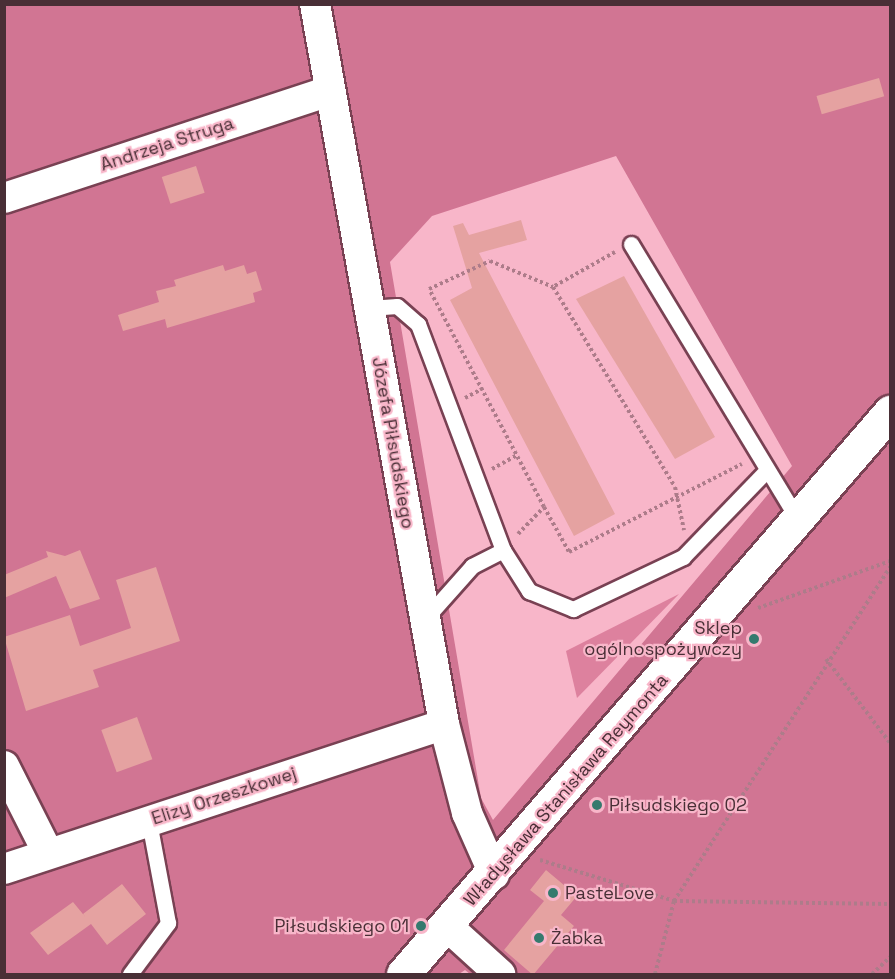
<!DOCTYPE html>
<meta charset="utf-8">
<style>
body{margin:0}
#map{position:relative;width:895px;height:979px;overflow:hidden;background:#f8b6c9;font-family:"Space Grotesk",sans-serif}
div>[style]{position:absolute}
.green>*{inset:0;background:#dd819e}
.forest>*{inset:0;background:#d17593}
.building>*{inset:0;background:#e5a2a1;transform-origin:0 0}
.path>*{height:4px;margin-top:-2px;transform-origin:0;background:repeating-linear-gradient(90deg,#ad7c8a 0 3px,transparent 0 6px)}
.roads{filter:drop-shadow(2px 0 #794153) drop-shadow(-2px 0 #794153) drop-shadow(0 2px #794153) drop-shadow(0 -2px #794153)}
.lane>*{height:15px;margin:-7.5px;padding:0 7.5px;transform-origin:7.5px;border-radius:7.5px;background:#fff}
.street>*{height:30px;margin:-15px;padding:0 15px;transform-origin:15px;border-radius:15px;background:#fff}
.secondary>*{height:33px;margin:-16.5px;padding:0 16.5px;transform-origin:16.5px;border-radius:16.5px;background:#fff}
.dots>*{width:16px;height:16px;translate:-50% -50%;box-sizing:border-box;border:3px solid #f8b6c9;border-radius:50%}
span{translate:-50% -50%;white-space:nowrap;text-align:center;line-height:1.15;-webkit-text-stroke:4.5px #f8b6c9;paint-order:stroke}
.street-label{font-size:18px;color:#492f36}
.poi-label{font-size:18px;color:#492f36}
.right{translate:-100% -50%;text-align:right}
.left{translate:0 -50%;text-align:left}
.frame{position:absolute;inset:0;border:6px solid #492f36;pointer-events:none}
</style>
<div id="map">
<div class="green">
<i style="clip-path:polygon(679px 594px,577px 698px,566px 651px)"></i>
</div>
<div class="forest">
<i style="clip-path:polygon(evenodd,5px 5px,890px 5px,890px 974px,470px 974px,465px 970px,459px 974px,5px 974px,5px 5px,616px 156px,792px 466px,493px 820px,481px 798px,390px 262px,432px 216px,616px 156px)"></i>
</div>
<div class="building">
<i style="left:879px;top:78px;width:19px;height:65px;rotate:74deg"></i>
<i style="left:196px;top:166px;width:28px;height:36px;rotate:72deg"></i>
<i style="clip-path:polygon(521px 220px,527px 240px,479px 253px,615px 514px,574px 536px,450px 300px,472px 288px,453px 226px,463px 223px,469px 235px)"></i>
<i style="clip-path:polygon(223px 265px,225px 271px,244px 265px,247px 274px,256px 271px,262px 290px,253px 293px,255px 302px,167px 328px,165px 319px,123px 331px,118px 315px,159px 302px,156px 291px,176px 286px,174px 280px)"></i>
<i style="clip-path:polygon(624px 276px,715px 437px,675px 459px,576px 299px)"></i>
<i style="clip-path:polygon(80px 550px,100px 599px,70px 609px,56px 576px,4px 598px,4px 575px,48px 557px,46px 551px,65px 556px)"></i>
<i style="clip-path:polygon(156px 567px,180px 641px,93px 670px,99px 687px,26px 711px,4px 637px,70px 615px,80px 646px,131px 628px,116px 580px)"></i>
<i style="left:137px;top:717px;width:45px;height:38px;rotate:70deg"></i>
<i style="clip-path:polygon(546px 870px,577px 896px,561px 915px,574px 926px,533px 975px,504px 950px,544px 901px,530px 890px)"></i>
<i style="clip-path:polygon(122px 884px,146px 914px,107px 945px,91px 924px,48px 955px,30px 933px,73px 902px,87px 919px,83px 914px)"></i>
</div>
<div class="path">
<i style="left:615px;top:252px;width:71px;rotate:150.6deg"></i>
<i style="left:553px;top:287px;width:234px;rotate:58.6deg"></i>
<i style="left:675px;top:487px;width:44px;rotate:78.2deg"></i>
<i style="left:465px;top:398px;width:19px;rotate:-28deg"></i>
<i style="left:492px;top:469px;width:29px;rotate:-29deg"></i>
<i style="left:544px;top:507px;width:51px;rotate:60.9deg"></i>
<i style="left:569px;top:552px;width:194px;rotate:-27deg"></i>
<i style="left:518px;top:534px;width:37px;rotate:-46deg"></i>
<i style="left:544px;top:507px;width:246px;rotate:-117.8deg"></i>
<i style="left:429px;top:289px;width:67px;rotate:-24.7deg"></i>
<i style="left:490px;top:261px;width:68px;rotate:22.4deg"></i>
<i style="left:758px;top:608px;width:140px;rotate:-19.6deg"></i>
<i style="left:826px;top:659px;width:106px;rotate:52.7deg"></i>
<i style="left:540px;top:860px;width:140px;rotate:17deg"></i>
<i style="left:674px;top:901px;width:216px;rotate:0.8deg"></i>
<i style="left:655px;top:974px;width:75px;rotate:-75.4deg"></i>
<i style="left:674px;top:901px;width:398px;rotate:-57.1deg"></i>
<i style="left:872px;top:974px;width:25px;rotate:-43deg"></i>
</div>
<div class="roads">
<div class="lane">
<i style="left:631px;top:244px;width:323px;rotate:58.8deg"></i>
<i style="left:369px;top:308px;width:28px;rotate:-4deg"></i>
<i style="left:397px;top:306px;width:28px;rotate:41deg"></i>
<i style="left:418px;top:324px;width:241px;rotate:69.4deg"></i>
<i style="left:425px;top:619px;width:71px;rotate:-48.4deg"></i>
<i style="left:472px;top:566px;width:35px;rotate:-27deg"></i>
<i style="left:503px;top:550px;width:49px;rotate:57.6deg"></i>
<i style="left:529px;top:591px;width:48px;rotate:22.2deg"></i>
<i style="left:573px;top:609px;width:122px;rotate:-25.3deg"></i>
<i style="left:683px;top:557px;width:120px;rotate:-46deg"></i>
<i style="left:130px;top:974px;width:64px;rotate:-53.3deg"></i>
<i style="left:168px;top:923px;width:104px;rotate:-100.6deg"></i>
</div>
<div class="street">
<i style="left:315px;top:4px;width:731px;rotate:79.84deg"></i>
<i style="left:444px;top:724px;width:92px;rotate:75.5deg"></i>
<i style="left:467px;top:813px;width:67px;rotate:66.1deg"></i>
<i style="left:4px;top:198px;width:343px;rotate:-18.2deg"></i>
<i style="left:4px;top:766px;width:97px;rotate:63.2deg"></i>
<i style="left:4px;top:869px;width:463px;rotate:-18.2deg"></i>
<i style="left:447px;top:926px;width:72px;rotate:42.2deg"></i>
</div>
<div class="secondary">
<i style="left:403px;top:974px;width:744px;rotate:-49.09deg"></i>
</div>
</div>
<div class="dots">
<i style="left:754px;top:639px;background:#357a6e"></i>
<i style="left:597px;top:805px;background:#357a6e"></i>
<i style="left:553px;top:893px;background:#357a6e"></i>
<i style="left:421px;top:926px;background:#357a6e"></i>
<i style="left:539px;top:938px;background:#357a6e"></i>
</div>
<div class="street-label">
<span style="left:167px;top:144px;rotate:-18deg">Andrzeja Struga</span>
<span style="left:393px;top:443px;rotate:80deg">Józefa Piłsudskiego</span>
<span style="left:566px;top:790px;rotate:-49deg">Władysława Stanisława Reymonta</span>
<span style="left:224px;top:796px;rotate:-18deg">Elizy Orzeszkowej</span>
</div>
<div class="poi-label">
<span class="right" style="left:742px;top:639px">Sklep<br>ogólnospożywczy</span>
<span class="left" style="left:609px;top:805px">Piłsudskiego 02</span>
<span class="left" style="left:565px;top:893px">PasteLove</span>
<span class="right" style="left:409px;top:926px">Piłsudskiego 01</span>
<span class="left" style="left:551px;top:938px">Żabka</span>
</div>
<div class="frame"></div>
</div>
